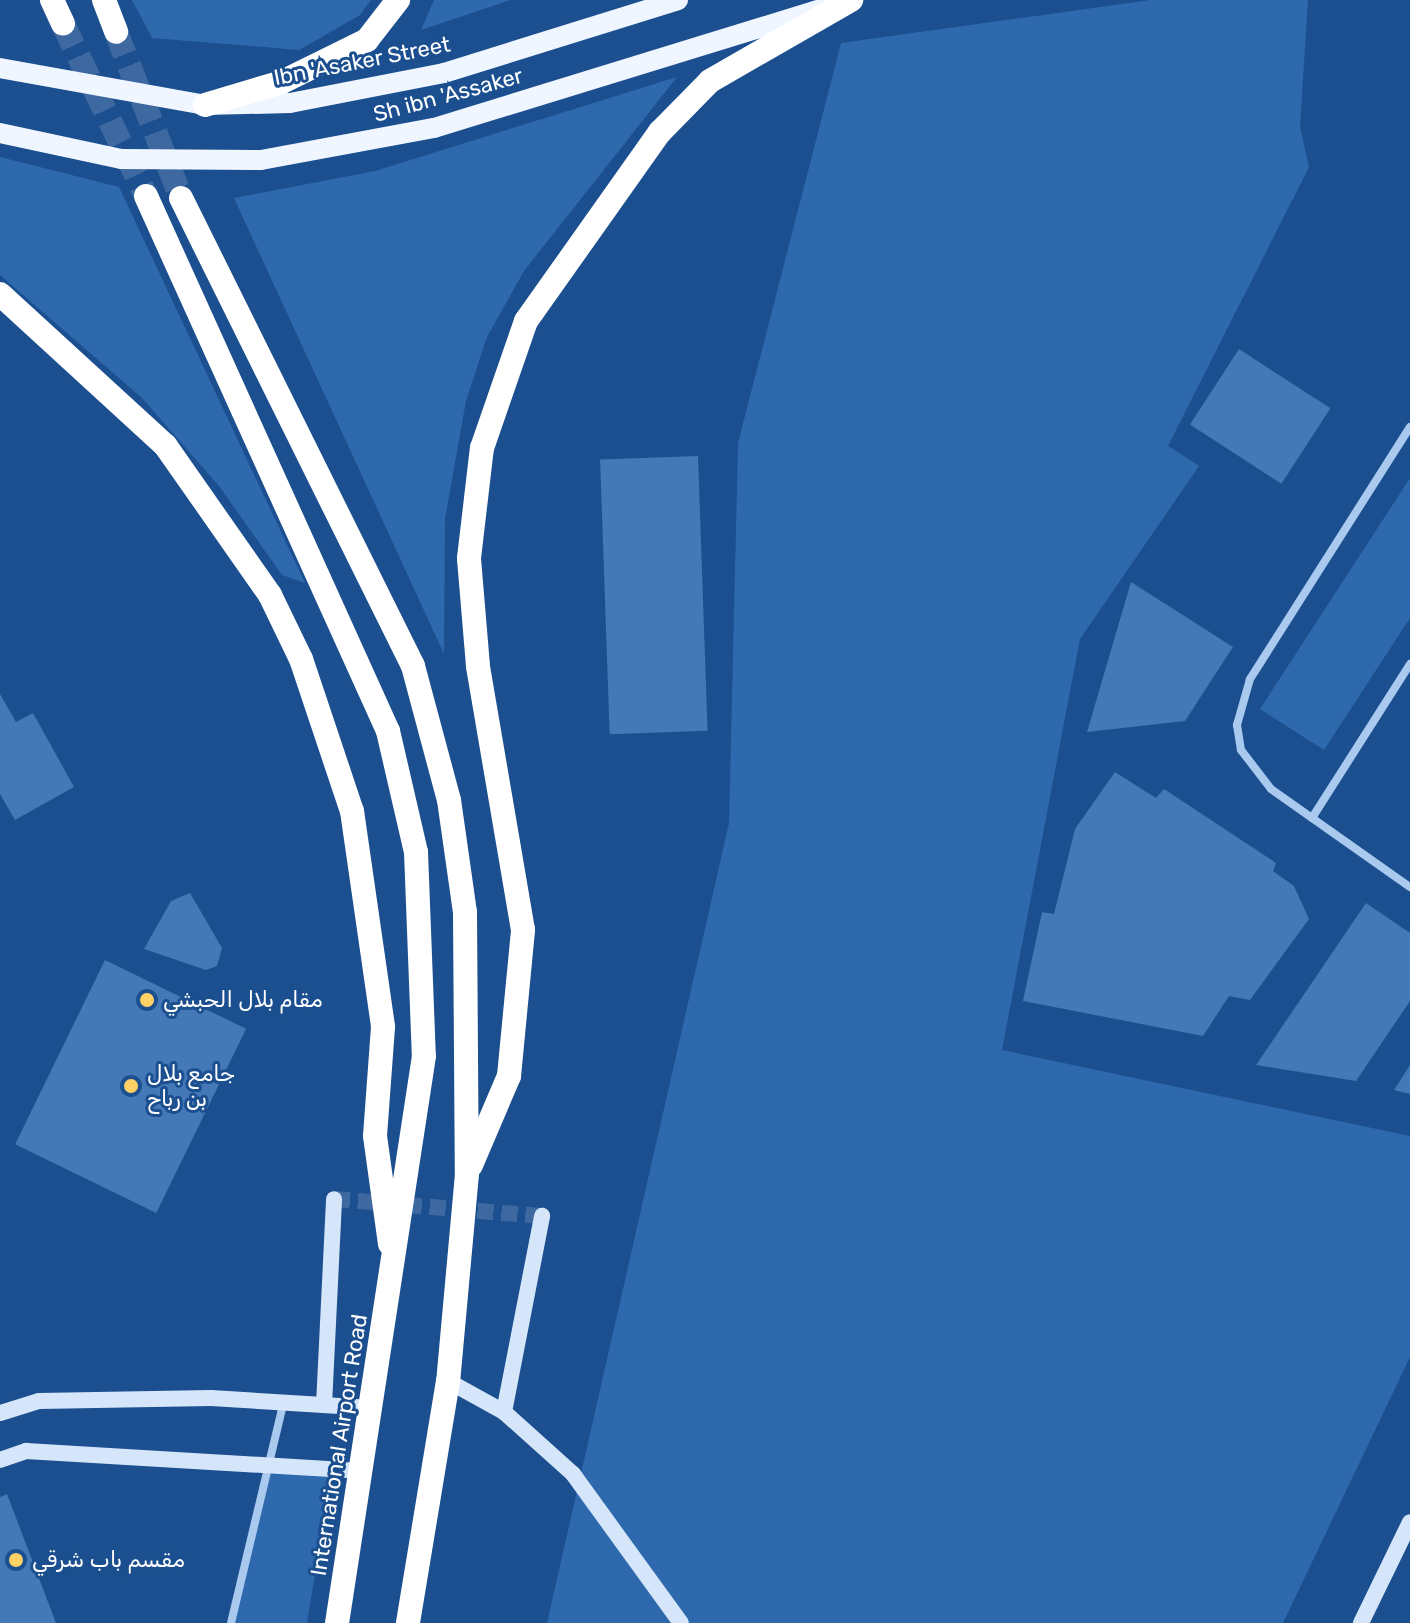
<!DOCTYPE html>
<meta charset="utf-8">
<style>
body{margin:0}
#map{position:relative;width:1410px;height:1623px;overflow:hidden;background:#1b4f8f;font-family:Rubik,"Noto Sans Arabic",sans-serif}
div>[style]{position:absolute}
.green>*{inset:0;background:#2e69ad}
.building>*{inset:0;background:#4478b7;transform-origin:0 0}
.secondary-tunnel>*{height:16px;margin-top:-8px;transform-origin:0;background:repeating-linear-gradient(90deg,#3d69a0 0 16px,transparent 0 24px)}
.motorway-tunnel>*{height:24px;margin-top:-12px;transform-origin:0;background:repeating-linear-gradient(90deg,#3d69a0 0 24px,transparent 0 36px)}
.minor>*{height:8px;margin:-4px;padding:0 4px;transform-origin:4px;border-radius:4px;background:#a9c9ee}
.secondary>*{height:16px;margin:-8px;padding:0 8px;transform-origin:8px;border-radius:8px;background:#d6e6fa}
.primary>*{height:20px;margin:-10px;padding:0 10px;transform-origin:10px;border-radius:10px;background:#f0f6ff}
.motorway>*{height:24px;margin:-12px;padding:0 12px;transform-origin:12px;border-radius:12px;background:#fff}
.dots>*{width:22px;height:22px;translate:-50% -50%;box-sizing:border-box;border:4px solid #1b4f8f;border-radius:50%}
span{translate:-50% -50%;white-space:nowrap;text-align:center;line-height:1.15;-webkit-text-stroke:6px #1b4f8f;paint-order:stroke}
.street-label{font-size:22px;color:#fff}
.poi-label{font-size:22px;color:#fff}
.left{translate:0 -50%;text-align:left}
</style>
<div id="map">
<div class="green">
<i style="clip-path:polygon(132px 0,371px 0,360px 15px,299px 50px,152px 38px)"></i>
<i style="clip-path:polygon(434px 0,511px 0,421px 30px)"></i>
<i style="clip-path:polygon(1150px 0,1308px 0,1300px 127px,1309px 167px,1168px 446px,1199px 466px,1080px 639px,1002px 1050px,1410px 1136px,1410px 1357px,1283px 1623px,547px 1623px,729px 823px,738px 443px,841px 43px)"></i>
<i style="clip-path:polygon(677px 77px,524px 271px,487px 337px,466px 401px,445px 519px,444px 654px,234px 198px,375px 171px)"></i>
<i style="clip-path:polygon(0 157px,119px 187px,305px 583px,282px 575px,219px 486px,142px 398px,0 275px)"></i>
<i style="clip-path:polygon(1410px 478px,1410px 618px,1324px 750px,1260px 709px)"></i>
<i style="clip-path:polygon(268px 1468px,332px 1472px,307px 1623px,231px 1623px)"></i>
</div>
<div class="building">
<i style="left:1239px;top:349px;width:109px;height:90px;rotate:33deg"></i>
<i style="left:698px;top:456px;width:275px;height:98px;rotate:88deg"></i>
<i style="clip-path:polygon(1131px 582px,1233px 647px,1185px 721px,1087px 732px)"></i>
<i style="clip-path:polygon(0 694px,16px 722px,33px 713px,74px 787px,15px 820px,0 794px)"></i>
<i style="clip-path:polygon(1115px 772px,1156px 798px,1164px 789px,1276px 863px,1273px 871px,1294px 886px,1309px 919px,1250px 1000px,1229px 996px,1203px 1036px,1023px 1001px,1042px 912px,1054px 914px,1075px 829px)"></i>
<i style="clip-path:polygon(190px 893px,222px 948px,217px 966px,206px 970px,144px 949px,171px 901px)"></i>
<i style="clip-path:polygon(1366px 903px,1410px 933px,1410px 1001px,1356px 1081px,1256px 1065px)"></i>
<i style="left:105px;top:960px;width:157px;height:205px;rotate:26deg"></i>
<i style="clip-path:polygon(1410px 1065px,1410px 1094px,1394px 1090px)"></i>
<i style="clip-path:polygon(7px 1494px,56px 1623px,0 1623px,0 1497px)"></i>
</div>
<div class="secondary-tunnel">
<i style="left:334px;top:1199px;width:209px;rotate:4.7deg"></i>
</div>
<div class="motorway-tunnel">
<i style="left:63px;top:24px;width:191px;rotate:64.2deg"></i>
<i style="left:116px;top:32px;width:178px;rotate:68.6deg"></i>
</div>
<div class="minor">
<i style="left:1410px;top:427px;width:299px;rotate:122.4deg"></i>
<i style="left:1250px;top:679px;width:48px;rotate:105.8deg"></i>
<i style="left:1237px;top:725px;width:25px;rotate:81deg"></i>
<i style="left:1241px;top:750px;width:49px;rotate:52.4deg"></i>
<i style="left:1271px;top:789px;width:170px;rotate:35.2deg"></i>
<i style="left:1312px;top:818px;width:183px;rotate:-57.5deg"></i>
<i style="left:231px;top:1623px;width:225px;rotate:-76.6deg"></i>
</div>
<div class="secondary">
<i style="left:448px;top:1381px;width:64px;rotate:29deg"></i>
<i style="left:504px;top:1412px;width:93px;rotate:41.9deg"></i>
<i style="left:573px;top:1474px;width:184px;rotate:54.1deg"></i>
<i style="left:324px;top:1405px;width:206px;rotate:-87.2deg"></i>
<i style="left:504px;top:1412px;width:200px;rotate:-79deg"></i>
<i style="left:0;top:1413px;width:41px;rotate:-17.1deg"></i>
<i style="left:39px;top:1401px;width:172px;rotate:-1deg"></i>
<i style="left:211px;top:1398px;width:157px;rotate:3.6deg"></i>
<i style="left:0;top:1460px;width:28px;rotate:-19deg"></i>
<i style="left:26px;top:1451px;width:335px;rotate:3.4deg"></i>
<i style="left:1361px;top:1623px;width:112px;rotate:-64.1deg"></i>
</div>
<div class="primary">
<i style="left:0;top:68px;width:208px;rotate:10.2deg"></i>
<i style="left:205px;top:105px;width:85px;rotate:-1.3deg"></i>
<i style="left:290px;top:103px;width:157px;rotate:-11deg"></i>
<i style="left:444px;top:73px;width:245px;rotate:-17.3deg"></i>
<i style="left:0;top:133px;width:124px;rotate:12.1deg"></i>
<i style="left:121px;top:159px;width:140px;rotate:0.4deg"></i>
<i style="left:261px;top:160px;width:176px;rotate:-10.5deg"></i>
<i style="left:434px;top:128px;width:408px;rotate:-17.1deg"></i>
</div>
<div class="motorway">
<i style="left:52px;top:0;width:26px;rotate:65deg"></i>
<i style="left:104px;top:0;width:34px;rotate:69deg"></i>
<i style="left:205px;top:105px;width:80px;rotate:-16.6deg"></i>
<i style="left:282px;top:82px;width:95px;rotate:-26.3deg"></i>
<i style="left:367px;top:40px;width:51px;rotate:-52.2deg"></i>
<i style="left:146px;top:196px;width:587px;rotate:65.66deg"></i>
<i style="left:388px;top:731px;width:124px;rotate:77deg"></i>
<i style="left:416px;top:852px;width:204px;rotate:87.8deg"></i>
<i style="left:424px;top:1056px;width:574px;rotate:98.72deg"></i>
<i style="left:181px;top:198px;width:522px;rotate:63.63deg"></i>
<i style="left:413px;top:666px;width:139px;rotate:75deg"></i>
<i style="left:449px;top:800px;width:113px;rotate:81.9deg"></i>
<i style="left:465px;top:912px;width:262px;rotate:89.6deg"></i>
<i style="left:467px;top:1174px;width:208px;rotate:95.2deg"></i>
<i style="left:448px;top:1381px;width:245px;rotate:99.4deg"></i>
<i style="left:0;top:294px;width:224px;rotate:42.5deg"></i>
<i style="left:165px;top:445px;width:183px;rotate:55deg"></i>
<i style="left:270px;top:595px;width:71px;rotate:64.2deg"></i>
<i style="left:301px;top:659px;width:160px;rotate:71.5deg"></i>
<i style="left:352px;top:811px;width:218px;rotate:81.8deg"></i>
<i style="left:383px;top:1027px;width:109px;rotate:94.2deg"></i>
<i style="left:375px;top:1136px;width:109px;rotate:82.1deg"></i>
<i style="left:471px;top:1165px;width:97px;rotate:-66.9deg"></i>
<i style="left:509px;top:1076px;width:147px;rotate:-84.5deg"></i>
<i style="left:523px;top:930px;width:268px;rotate:-99.7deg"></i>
<i style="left:478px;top:666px;width:108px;rotate:-94.8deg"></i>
<i style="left:469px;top:558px;width:111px;rotate:-83.3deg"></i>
<i style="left:482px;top:448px;width:134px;rotate:-70.9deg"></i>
<i style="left:526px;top:321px;width:232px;rotate:-54.7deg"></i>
<i style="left:660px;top:132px;width:71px;rotate:-45.6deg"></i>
<i style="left:710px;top:81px;width:163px;rotate:-29.9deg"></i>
</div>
<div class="dots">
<i style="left:147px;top:1000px;background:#ffd166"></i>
<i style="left:131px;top:1086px;background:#ffd166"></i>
<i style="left:16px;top:1560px;background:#ffd166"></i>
</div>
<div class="street-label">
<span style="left:362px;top:61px;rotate:-11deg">Ibn 'Asaker Street</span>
<span style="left:448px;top:95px;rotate:-15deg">Sh ibn 'Assaker</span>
<span style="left:339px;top:1445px;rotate:-81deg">International Airport Road</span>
</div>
<div class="poi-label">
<span class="left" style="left:163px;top:1000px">مقام بلال الحبشي</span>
<span class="left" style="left:147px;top:1086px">جامع بلال<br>بن رباح</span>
<span class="left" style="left:32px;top:1560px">مقسم باب شرقي</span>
</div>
</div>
